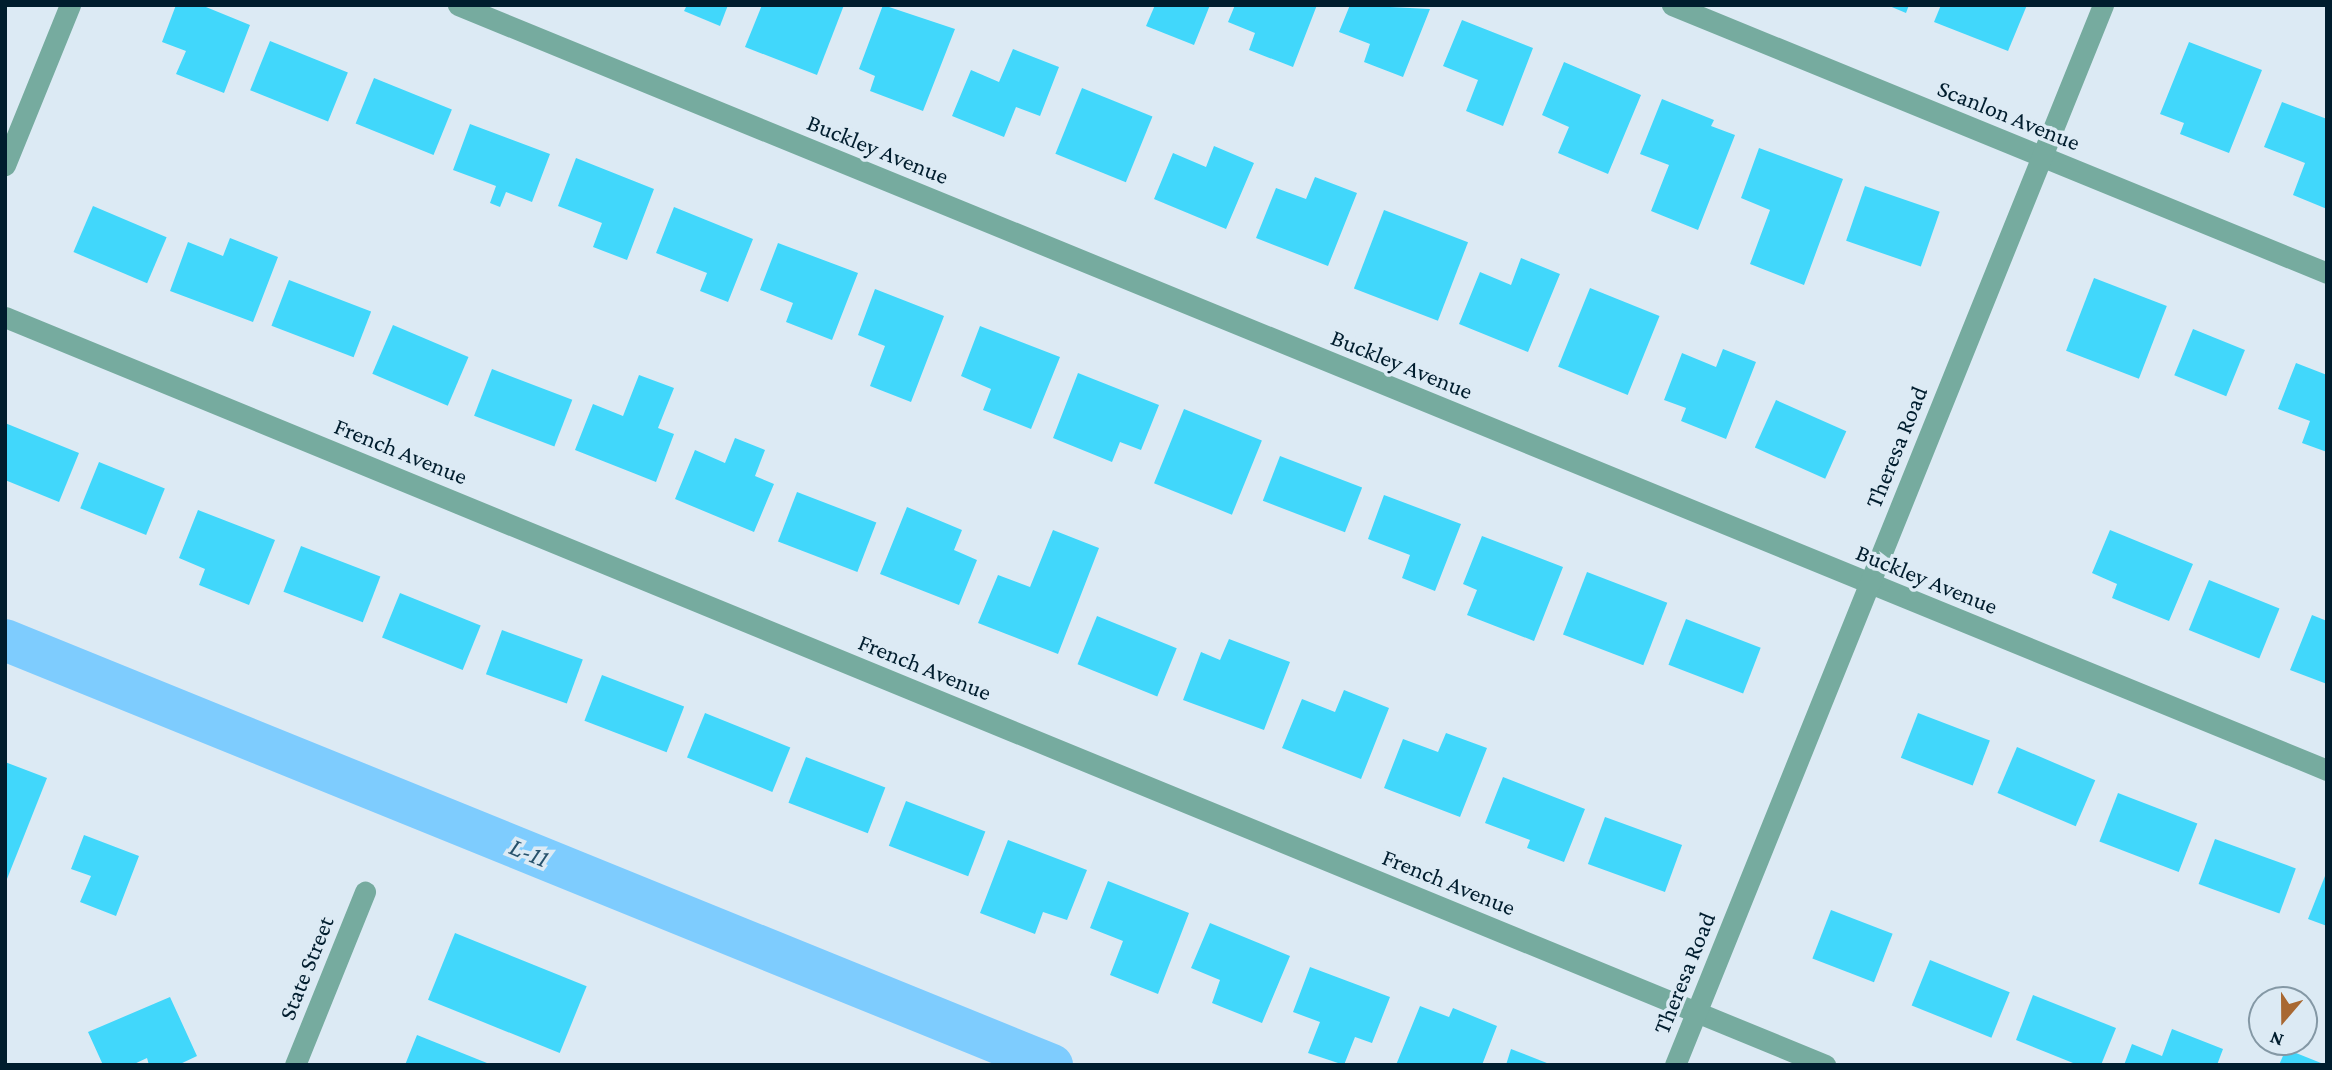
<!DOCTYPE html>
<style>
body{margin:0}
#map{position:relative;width:2332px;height:1070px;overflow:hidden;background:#dceaf4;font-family:"Crimson Pro",serif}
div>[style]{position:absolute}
.canal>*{height:42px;margin:-21px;padding:0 21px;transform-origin:21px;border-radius:21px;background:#7eccfe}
.building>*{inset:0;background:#41d7fb;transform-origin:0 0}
.minor>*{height:21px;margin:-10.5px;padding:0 10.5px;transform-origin:10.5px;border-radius:10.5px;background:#76ab9f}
span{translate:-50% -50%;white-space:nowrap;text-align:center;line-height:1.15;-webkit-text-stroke:7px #dceaf4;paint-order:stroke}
.street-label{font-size:24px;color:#001d2e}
.water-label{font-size:26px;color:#27526c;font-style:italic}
.frame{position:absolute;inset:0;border:7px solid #001d2e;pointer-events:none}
.north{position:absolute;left:2248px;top:986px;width:70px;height:70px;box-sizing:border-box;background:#dceaf4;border:2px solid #8498a5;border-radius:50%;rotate:200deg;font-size:19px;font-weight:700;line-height:28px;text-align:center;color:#001d2e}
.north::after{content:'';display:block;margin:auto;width:24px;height:32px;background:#a86832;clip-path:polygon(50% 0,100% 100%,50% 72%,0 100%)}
</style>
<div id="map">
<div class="canal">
<i style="left:5px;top:640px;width:1130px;rotate:22.09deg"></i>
</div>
<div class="building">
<i style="clip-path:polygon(176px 5px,201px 5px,250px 25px,224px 93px,176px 74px,186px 51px,162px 42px)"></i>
<i style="clip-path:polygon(687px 5px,728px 5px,720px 26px,684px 11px)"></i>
<i style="clip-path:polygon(762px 5px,844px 5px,817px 75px,745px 47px)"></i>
<i style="clip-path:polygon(883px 5px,955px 29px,923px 111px,870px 91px,875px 76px,859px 69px)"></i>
<i style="clip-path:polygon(1155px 5px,1210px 5px,1194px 45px,1146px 26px)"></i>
<i style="clip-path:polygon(1235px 5px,1317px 5px,1293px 67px,1249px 50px,1255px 33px,1228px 22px)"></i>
<i style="clip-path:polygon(1350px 5px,1430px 9px,1403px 77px,1364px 62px,1370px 44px,1339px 32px)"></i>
<i style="clip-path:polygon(1887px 5px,1909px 5px,1906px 13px)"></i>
<i style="clip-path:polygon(1941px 5px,2027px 5px,2008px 51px,1934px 22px)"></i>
<i style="clip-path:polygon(1462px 20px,1533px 48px,1503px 126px,1466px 111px,1478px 80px,1443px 66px)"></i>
<i style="left:270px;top:41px;width:84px;height:53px;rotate:22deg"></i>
<i style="clip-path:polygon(2189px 42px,2262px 70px,2229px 153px,2180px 134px,2184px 123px,2160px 114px)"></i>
<i style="clip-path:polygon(1013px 49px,1059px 67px,1040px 116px,1016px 107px,1004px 137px,952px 116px,971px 70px,999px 82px)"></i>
<i style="clip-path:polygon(1564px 62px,1641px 95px,1608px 174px,1558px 153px,1569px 127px,1542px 115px)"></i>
<i style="left:374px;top:78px;width:84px;height:49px;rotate:22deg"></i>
<i style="left:1082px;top:88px;width:76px;height:71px;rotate:22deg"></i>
<i style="clip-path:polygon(1662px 99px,1714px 120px,1711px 126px,1735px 135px,1698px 230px,1651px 211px,1669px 165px,1640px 154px)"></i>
<i style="clip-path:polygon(2282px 102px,2327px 119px,2327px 209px,2293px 195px,2305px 163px,2264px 147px)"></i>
<i style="clip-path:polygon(470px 124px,550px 154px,532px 202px,506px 192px,500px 207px,490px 203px,496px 186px,453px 170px)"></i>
<i style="clip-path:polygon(1214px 146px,1254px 163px,1226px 229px,1154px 199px,1173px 153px,1206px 167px)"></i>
<i style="clip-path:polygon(1759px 148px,1843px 179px,1804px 285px,1750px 264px,1770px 210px,1741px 198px)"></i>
<i style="clip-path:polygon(576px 158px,654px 189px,627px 260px,593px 247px,602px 223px,558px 206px)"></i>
<i style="clip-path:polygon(1315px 177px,1357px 193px,1328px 266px,1256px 238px,1276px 188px,1306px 199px)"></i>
<i style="left:1865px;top:186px;width:79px;height:58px;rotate:19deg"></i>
<i style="left:93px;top:206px;width:80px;height:50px;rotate:23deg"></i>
<i style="clip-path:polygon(674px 207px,753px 239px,728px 302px,700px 291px,707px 273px,656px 253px)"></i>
<i style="left:1384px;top:210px;width:90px;height:84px;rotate:21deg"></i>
<i style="clip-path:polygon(230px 238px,278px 257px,253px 322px,170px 291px,188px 242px,223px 256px)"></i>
<i style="clip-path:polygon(778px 243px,858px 273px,832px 340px,786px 322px,793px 303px,760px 290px)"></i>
<i style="clip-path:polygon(1521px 258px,1560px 274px,1528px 352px,1459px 324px,1480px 272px,1511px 285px)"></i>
<i style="left:2094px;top:278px;width:78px;height:78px;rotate:21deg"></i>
<i style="left:289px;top:280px;width:88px;height:49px;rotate:21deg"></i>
<i style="left:1590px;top:288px;width:75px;height:85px;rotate:22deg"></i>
<i style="clip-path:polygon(875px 289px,944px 316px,911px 402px,870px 386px,885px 346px,858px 335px)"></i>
<i style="left:393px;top:325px;width:82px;height:53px;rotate:23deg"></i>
<i style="clip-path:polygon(980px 326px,1060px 357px,1031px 429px,983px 410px,991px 389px,961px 376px)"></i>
<i style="left:2193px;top:329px;width:56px;height:50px;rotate:22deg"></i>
<i style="clip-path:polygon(1723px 349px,1756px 362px,1726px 439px,1681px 421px,1686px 408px,1664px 400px,1682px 353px,1716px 367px)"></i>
<i style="clip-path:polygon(2296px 363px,2327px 375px,2327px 452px,2302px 443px,2310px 421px,2278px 409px)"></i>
<i style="left:492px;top:369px;width:86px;height:50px;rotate:21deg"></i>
<i style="clip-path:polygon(1078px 373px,1159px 405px,1141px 450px,1120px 442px,1112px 462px,1053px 438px)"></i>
<i style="clip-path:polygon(639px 375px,674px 388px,658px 428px,674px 434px,656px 482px,575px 450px,593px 404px,623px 416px)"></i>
<i style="left:1776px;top:400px;width:77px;height:52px;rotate:24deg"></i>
<i style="left:1184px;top:409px;width:84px;height:80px;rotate:22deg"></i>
<i style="clip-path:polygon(5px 423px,79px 453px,59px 502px,5px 480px)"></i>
<i style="clip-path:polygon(735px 438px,765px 450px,755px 476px,774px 484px,754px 532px,675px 499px,695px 450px,725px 463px)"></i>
<i style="left:1280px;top:456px;width:88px;height:48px;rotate:21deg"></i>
<i style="left:99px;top:462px;width:71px;height:50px;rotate:22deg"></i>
<i style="left:797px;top:492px;width:85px;height:53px;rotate:21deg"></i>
<i style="clip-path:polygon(1384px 495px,1461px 524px,1435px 591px,1402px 578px,1410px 555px,1368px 539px)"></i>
<i style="clip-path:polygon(907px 507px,962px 530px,954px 550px,977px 560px,959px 605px,880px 574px)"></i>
<i style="clip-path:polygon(198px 510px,275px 540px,249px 605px,199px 585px,205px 569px,179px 558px)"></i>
<i style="clip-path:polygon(1053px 530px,1099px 548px,1058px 654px,978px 623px,998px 575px,1030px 587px)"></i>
<i style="clip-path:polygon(2110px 530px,2193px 564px,2169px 621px,2112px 598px,2117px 584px,2092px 573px)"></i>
<i style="clip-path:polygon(1482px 536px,1563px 567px,1534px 641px,1467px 615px,1477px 590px,1463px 584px)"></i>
<i style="left:301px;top:546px;width:85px;height:49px;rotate:21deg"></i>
<i style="left:1587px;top:572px;width:86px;height:67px;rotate:21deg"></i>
<i style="left:2209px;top:580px;width:76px;height:54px;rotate:22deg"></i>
<i style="left:400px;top:593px;width:87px;height:48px;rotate:22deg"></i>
<i style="clip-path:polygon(2312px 615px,2327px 621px,2327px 684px,2290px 670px)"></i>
<i style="left:1097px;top:616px;width:86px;height:52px;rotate:22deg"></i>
<i style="left:1686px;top:619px;width:80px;height:49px;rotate:21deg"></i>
<i style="left:502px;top:630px;width:86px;height:47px;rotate:20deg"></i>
<i style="clip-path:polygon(1229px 639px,1290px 662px,1264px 730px,1183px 700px,1201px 652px,1220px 660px)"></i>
<i style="left:602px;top:675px;width:88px;height:49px;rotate:21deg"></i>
<i style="clip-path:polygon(1344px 690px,1389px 708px,1361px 779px,1282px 748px,1302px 699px,1335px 712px)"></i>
<i style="left:705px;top:713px;width:92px;height:48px;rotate:22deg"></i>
<i style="left:1918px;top:713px;width:77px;height:48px;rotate:21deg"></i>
<i style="clip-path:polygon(1446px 733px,1487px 748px,1460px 817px,1384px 788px,1403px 739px,1438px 752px)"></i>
<i style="left:2017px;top:747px;width:85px;height:50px;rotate:23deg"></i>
<i style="left:806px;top:757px;width:85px;height:49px;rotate:21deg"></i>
<i style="clip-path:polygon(5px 762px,47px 778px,5px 884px)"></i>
<i style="clip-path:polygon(1503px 777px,1585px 809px,1564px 862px,1527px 848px,1530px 840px,1485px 823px)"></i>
<i style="left:2118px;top:793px;width:85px;height:52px;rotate:21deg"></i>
<i style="left:906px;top:801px;width:85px;height:48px;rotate:21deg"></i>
<i style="left:1605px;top:817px;width:82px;height:50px;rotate:20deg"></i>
<i style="clip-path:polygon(84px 835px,139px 856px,116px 916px,80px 902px,91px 876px,71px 869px)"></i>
<i style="left:2215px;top:839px;width:86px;height:48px;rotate:20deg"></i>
<i style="clip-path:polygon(1008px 840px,1087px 870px,1067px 920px,1043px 912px,1035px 934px,980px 913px)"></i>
<i style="clip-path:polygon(2327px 871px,2327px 926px,2308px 919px)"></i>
<i style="clip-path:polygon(1108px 881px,1189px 913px,1158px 994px,1110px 975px,1123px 941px,1090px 928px)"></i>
<i style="left:1831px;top:910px;width:66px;height:52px;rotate:21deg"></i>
<i style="clip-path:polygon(1210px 923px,1290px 956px,1262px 1023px,1212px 1003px,1220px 980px,1191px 968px)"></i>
<i style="left:455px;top:933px;width:142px;height:72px;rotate:22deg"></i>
<i style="left:1930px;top:960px;width:86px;height:49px;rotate:22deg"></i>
<i style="clip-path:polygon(1310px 967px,1390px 997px,1372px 1043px,1355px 1037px,1344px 1065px,1308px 1053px,1320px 1022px,1293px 1012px)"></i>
<i style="clip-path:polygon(2033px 995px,2116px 1028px,2101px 1065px,2078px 1065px,2016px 1040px)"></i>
<i style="clip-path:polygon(170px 997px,197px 1056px,178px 1065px,149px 1065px,147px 1058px,132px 1065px,103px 1065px,88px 1032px)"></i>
<i style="clip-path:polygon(1420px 1006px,1449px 1017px,1453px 1008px,1497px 1026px,1482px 1065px,1396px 1065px)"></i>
<i style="clip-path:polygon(2172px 1029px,2223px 1049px,2217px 1065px,2124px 1065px,2132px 1044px,2162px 1056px)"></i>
<i style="clip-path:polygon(417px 1035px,492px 1065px,405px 1065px)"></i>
<i style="clip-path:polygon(1511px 1049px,1552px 1065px,1506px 1065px)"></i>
<i style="clip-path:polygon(2286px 1049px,2326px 1065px,2279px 1065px)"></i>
</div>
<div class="minor">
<i style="left:458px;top:5px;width:2020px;rotate:22.26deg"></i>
<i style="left:1672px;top:5px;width:708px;rotate:22.25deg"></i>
<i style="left:5px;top:165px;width:173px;rotate:-67.9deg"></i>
<i style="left:5px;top:317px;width:1968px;rotate:22.34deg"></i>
<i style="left:295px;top:1065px;width:187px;rotate:-68deg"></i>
<i style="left:1675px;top:1065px;width:1143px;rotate:-68.01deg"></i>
</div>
<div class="street-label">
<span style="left:2009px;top:115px;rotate:22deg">Scanlon Avenue</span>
<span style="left:878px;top:149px;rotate:22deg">Buckley Avenue</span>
<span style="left:1402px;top:364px;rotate:22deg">Buckley Avenue</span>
<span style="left:1896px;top:447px;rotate:-68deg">Theresa Road</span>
<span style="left:401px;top:451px;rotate:22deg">French Avenue</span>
<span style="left:1927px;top:579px;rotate:22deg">Buckley Avenue</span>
<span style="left:925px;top:667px;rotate:22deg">French Avenue</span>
<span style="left:1449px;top:882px;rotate:22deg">French Avenue</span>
<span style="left:306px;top:968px;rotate:-68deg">State Street</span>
<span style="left:1684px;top:973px;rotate:-68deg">Theresa Road</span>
</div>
<div class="water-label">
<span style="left:529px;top:853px;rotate:22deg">L-11</span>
</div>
<div class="frame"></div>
<div class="north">N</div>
</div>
